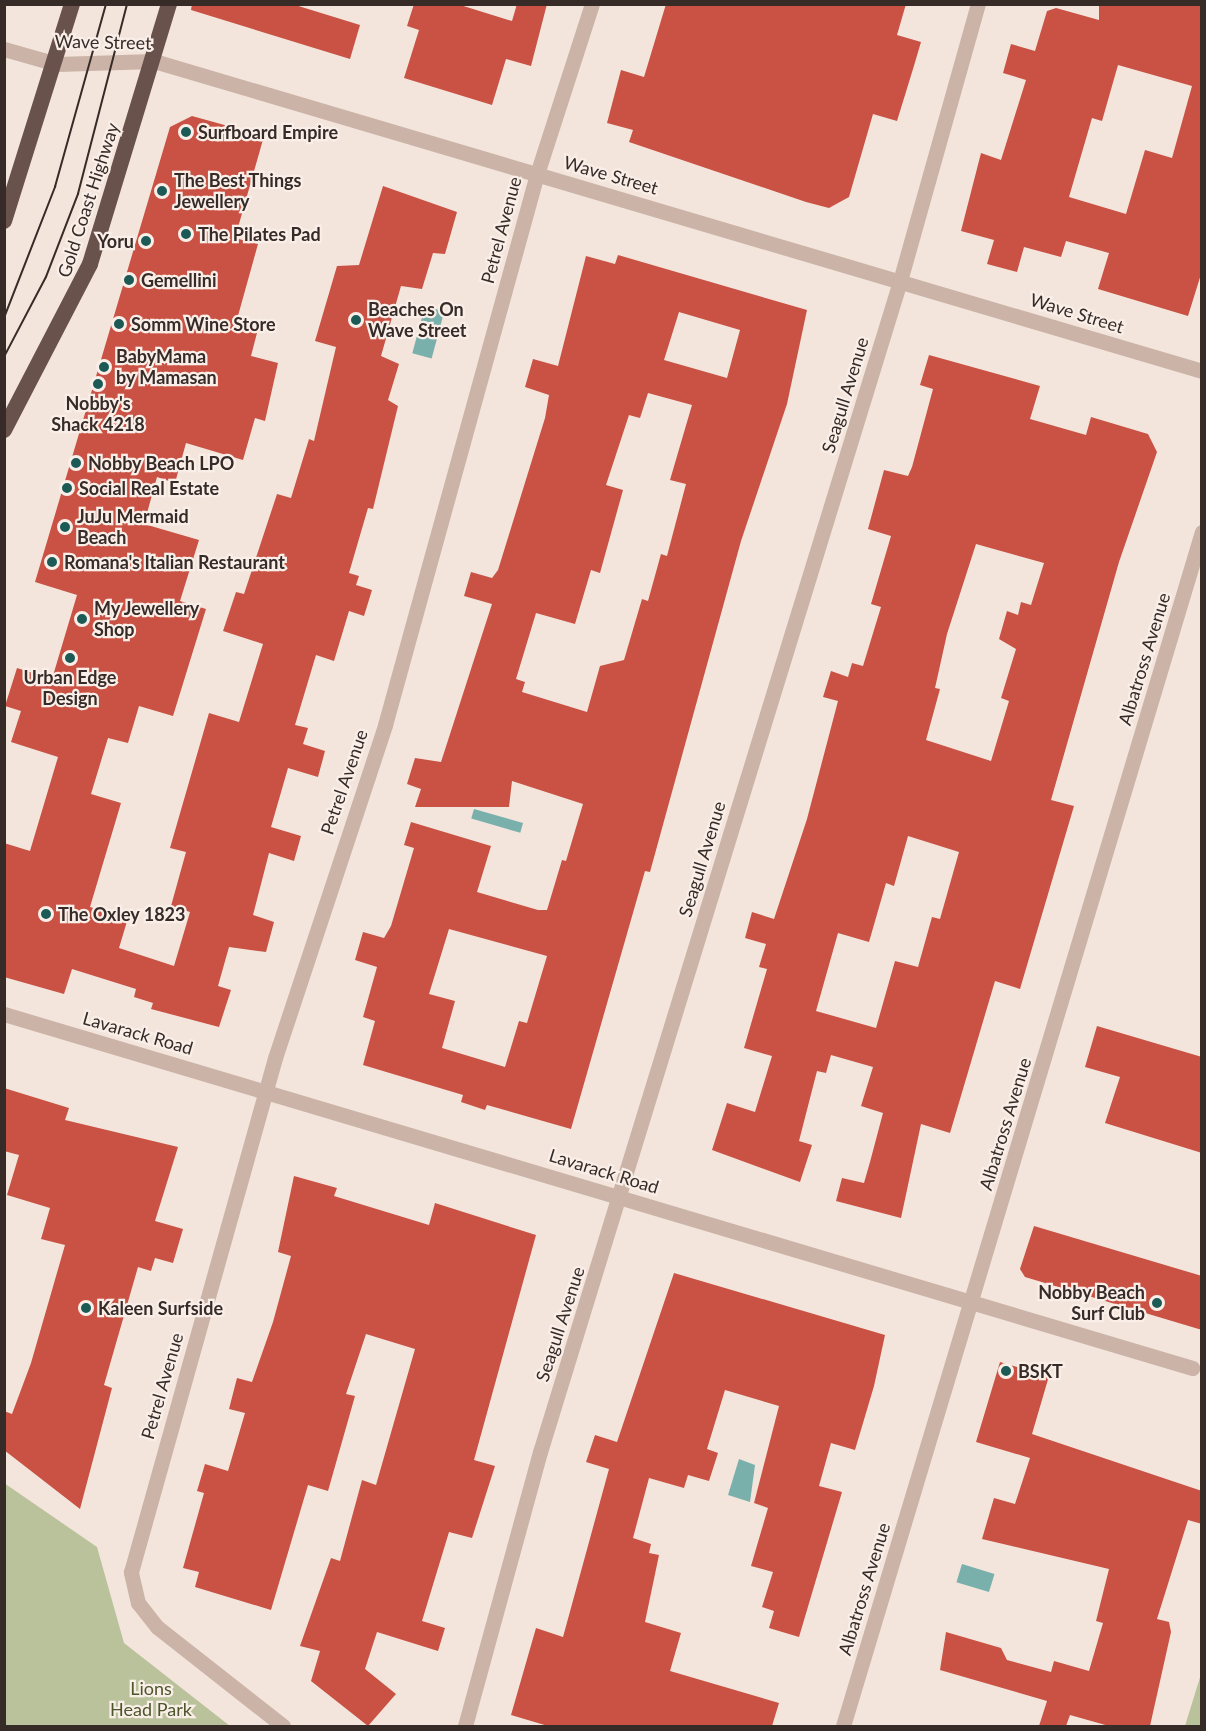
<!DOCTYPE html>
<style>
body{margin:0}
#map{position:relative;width:1206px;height:1731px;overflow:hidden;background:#f3e5dc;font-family:Lato,sans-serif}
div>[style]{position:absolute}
.green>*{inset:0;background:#bac29b}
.water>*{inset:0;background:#7ab0ab;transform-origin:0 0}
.building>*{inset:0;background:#c95244}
.minor>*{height:15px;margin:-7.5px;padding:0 7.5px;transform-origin:7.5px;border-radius:7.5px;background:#cbb3a7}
.tertiary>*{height:15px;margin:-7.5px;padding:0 7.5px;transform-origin:7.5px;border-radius:7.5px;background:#cbb3a7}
.trunk>*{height:16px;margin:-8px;padding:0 8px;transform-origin:8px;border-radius:8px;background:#69514c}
.tram>*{height:1.5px;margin:-0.75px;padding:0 0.75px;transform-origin:0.75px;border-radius:0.75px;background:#372b28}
.dots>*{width:16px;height:16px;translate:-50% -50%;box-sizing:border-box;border:3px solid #faefe8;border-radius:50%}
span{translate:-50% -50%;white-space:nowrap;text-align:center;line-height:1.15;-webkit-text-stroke:4.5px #faefe8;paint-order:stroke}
.street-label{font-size:18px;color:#372b28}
.poi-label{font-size:18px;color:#372b28;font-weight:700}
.left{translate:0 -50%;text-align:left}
.right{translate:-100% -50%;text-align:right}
.park-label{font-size:18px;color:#4c562b}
.frame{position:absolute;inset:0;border:6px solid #372b28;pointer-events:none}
</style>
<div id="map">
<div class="green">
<i style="clip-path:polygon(4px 1483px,97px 1547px,124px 1643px,230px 1726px,5px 1726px)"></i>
<i style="clip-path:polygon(1201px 1674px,1201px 1726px,1185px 1726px)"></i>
</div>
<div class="water">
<i style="left:425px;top:306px;width:20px;height:49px;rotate:15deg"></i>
<i style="left:474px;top:809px;width:51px;height:10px;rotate:16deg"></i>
<i style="clip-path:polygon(739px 1459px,755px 1465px,750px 1502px,728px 1495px)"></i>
<i style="left:962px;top:1564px;width:34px;height:19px;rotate:17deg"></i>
</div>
<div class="building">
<i style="clip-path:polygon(192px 4px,292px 4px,360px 25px,350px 59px,191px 10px)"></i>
<i style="clip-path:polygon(414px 4px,457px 4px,512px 21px,517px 4px,547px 4px,531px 66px,506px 59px,492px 105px,404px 78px,419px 30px,407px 26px)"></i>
<i style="clip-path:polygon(666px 4px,906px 4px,897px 35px,921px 42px,913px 69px,897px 121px,873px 114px,849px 197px,829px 208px,806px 202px,629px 142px,633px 130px,607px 123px,621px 70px,644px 77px)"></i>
<i style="clip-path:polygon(evenodd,1099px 4px,1202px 4px,1202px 271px,1188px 316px,1098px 289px,1109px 253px,1066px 241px,1061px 257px,1024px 247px,1017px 272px,987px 264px,994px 240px,961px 231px,981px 153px,1001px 160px,1026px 80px,1003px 73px,1011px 44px,1035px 51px,1047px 11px,1056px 8px,1099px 20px,1099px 4px,1118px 65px,1192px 86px,1172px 158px,1145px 150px,1126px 214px,1069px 197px,1092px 118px,1102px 121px,1118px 65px)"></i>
<i style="clip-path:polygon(192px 116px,264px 136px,235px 238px,258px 244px,236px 323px,258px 329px,251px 356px,278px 363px,265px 421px,255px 418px,243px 460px,186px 443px,175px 483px,157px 477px,144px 524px,199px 540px,180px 601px,206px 609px,173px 716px,139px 706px,128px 743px,108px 738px,91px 794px,121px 803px,90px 907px,128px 918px,119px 948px,174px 966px,190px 912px,171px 906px,186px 852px,170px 848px,209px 713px,239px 722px,263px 644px,223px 631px,236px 592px,244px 594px,277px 494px,291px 498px,309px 439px,314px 441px,336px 347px,315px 341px,337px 266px,359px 265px,383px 186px,457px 212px,445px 254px,433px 253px,422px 289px,401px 286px,381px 356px,399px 364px,388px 400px,398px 406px,373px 509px,368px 508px,349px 573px,359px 576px,356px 585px,372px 590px,364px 616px,349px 611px,334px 661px,316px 655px,295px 725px,308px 728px,303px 744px,325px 751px,318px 777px,288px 768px,271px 827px,301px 836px,294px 861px,269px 853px,253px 915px,274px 922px,266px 952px,229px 947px,218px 986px,231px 990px,219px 1027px,151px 1009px,153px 1003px,134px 997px,136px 989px,72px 969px,64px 994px,4px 977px,4px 843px,30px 851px,58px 757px,11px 742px,21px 711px,5px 706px,17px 668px,52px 679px,77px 595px,35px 582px,170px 127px)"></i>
<i style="clip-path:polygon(evenodd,618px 255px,807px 310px,787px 404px,741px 541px,650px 872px,645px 871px,571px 1129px,487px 1105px,485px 1110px,461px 1102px,463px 1095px,363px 1065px,375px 1021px,363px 1017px,377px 967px,355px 960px,363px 932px,384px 938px,391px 926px,414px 848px,404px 845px,411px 822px,491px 846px,477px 892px,538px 910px,547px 910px,562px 860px,566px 861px,583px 804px,512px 781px,509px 807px,415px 807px,421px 789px,407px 784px,415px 758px,441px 762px,492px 604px,464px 596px,471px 572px,492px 578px,498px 570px,545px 418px,549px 395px,525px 387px,533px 359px,558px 366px,586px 256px,615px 264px,618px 255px,679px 312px,740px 330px,727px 378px,664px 360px,679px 312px,618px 255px,648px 393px,692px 405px,670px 480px,686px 484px,667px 556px,661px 554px,648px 601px,642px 599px,624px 660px,600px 666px,587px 712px,522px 692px,525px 682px,516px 679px,536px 613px,575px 624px,591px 570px,600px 573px,623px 490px,606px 485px,629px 415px,640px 418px,648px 393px,618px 255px,449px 929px,547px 956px,527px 1023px,519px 1021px,505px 1067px,442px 1048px,455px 1001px,429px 994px,449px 929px)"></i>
<i style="clip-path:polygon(evenodd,929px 355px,1040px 386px,1030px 419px,1086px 435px,1091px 417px,1148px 434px,1157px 452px,1119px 562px,1051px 800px,1074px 806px,1020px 989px,995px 981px,950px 1133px,921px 1124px,901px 1218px,836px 1201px,842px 1178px,864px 1183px,870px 1162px,883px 1113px,861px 1106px,873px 1067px,831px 1055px,826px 1073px,817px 1071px,799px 1141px,812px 1145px,800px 1182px,712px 1150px,727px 1103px,755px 1112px,772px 1056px,744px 1048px,767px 969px,759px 967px,766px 944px,745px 938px,752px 912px,774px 919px,807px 819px,838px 701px,823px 697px,831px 671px,848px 677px,852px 663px,863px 666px,881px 607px,871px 604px,891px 536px,868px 529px,884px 470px,908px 476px,912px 467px,933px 389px,920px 385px,929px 355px,976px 544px,1044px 563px,1031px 605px,1021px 602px,1018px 615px,1007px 611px,999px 639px,1016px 649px,1001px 698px,1009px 701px,991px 761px,926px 740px,940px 689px,935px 688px,947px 634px,976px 544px,929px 355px,908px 836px,959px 852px,940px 919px,932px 917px,918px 967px,895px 961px,876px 1028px,816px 1011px,838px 933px,869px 942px,886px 883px,894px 886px,908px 836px)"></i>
<i style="clip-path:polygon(1097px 1026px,1202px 1057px,1202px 1153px,1105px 1123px,1120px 1077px,1085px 1067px)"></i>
<i style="clip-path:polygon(4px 1088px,69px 1108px,65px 1120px,178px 1147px,155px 1221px,183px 1229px,173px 1263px,155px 1258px,151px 1271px,138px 1267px,104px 1385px,112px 1388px,80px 1509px,4px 1450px,4px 1411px,12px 1414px,31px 1363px,65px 1245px,41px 1239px,50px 1208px,7px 1195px,19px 1155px,4px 1151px)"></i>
<i style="clip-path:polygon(294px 1176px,337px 1188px,334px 1196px,429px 1225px,435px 1203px,536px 1235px,474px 1460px,495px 1466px,472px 1538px,449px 1532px,422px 1621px,445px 1628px,438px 1651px,377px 1632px,365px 1669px,396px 1694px,368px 1726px,311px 1681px,320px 1651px,300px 1646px,331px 1558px,340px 1561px,362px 1480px,376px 1485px,415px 1349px,366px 1334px,346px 1394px,355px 1396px,328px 1491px,308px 1485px,271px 1610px,195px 1587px,199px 1572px,183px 1568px,204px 1493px,197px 1491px,205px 1464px,228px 1471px,245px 1413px,229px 1409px,237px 1378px,252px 1382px,273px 1322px,291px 1256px,278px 1252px)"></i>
<i style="clip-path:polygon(1034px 1226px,1202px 1276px,1202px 1330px,1025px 1277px,1020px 1269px)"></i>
<i style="clip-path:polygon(674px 1273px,885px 1335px,874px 1386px,855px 1450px,831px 1443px,819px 1486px,842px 1492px,799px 1637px,769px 1628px,774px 1611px,762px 1607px,773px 1572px,751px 1566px,768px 1508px,754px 1503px,779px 1406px,725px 1390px,707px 1449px,718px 1453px,709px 1481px,688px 1475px,684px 1488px,649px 1478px,633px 1538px,651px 1544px,649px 1553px,659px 1555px,645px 1622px,681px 1633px,670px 1671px,779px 1703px,772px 1726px,548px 1726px,511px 1715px,536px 1628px,563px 1637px,609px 1469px,586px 1462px,595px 1435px,617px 1442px)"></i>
<i style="clip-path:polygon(1000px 1362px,1049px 1376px,1032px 1434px,1202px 1491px,1202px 1524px,1188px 1520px,1157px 1619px,1169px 1622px,1171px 1632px,1150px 1726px,1109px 1726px,1070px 1715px,1066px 1726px,1039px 1726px,1047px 1701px,940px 1670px,946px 1632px,1001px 1648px,1007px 1660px,1051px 1672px,1054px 1661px,1089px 1671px,1103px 1623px,1096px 1621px,1109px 1569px,982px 1539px,994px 1498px,1015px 1504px,1030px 1458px,976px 1442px)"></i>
</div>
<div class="minor">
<i style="left:4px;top:49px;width:55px;rotate:15.8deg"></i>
<i style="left:57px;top:64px;width:97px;rotate:-1.8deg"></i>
<i style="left:154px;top:61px;width:1093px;rotate:16.48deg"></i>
<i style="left:4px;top:1014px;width:1240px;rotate:16.59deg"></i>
<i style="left:283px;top:1726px;width:160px;rotate:-141.8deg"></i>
<i style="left:157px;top:1627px;width:31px;rotate:-128deg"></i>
<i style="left:138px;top:1603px;width:32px;rotate:-103deg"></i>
<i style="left:131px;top:1572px;width:534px;rotate:-74.35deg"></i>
<i style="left:275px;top:1058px;width:351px;rotate:-71.7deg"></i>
<i style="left:385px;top:725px;width:572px;rotate:-74.58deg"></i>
<i style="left:537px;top:174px;width:179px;rotate:-72.1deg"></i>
<i style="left:465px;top:1726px;width:284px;rotate:-74.7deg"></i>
<i style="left:540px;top:1452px;width:1225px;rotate:-72.91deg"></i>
<i style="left:900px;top:281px;width:288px;rotate:-74.3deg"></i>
</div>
<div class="tertiary">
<i style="left:843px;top:1726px;width:1247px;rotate:-73.27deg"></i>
</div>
<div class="trunk">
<i style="left:4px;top:221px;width:227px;rotate:-72.6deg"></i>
<i style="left:4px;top:430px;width:187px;rotate:-62.6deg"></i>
<i style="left:90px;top:264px;width:272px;rotate:-73.1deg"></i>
</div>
<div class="tram">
<i style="left:4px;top:318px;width:141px;rotate:-68.7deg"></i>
<i style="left:55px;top:187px;width:190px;rotate:-74.4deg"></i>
<i style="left:4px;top:357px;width:90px;rotate:-62.3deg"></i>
<i style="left:46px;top:277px;width:89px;rotate:-68.9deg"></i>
<i style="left:78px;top:194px;width:196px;rotate:-75.5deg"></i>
</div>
<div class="dots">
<i style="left:186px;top:132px;background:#1c5a56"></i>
<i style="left:162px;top:191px;background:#1c5a56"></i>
<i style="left:186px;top:234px;background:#1c5a56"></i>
<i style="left:146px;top:241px;background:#1c5a56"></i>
<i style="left:129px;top:280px;background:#1c5a56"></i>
<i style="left:356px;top:320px;background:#1c5a56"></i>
<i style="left:119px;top:324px;background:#1c5a56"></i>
<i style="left:104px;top:367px;background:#1c5a56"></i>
<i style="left:98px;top:384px;background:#1c5a56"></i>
<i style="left:76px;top:463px;background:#1c5a56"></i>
<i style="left:67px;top:488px;background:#1c5a56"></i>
<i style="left:65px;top:527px;background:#1c5a56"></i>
<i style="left:52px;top:562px;background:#1c5a56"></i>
<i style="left:82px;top:619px;background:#1c5a56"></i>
<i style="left:70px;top:658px;background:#1c5a56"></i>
<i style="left:46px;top:914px;background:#1c5a56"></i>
<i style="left:1157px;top:1303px;background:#1c5a56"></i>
<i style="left:86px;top:1308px;background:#1c5a56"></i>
<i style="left:1006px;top:1371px;background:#1c5a56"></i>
</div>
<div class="street-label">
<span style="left:103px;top:42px;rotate:1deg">Wave Street</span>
<span style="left:611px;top:175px;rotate:16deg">Wave Street</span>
<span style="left:88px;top:200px;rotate:-72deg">Gold Coast Highway</span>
<span style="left:501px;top:230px;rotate:-75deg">Petrel Avenue</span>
<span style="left:1077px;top:313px;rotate:17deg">Wave Street</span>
<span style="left:845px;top:395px;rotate:-73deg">Seagull Avenue</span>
<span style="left:1144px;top:659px;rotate:-73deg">Albatross Avenue</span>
<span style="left:344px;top:782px;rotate:-71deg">Petrel Avenue</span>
<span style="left:702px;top:859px;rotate:-73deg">Seagull Avenue</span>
<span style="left:138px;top:1033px;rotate:16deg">Lavarack Road</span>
<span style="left:1005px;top:1124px;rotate:-73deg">Albatross Avenue</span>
<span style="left:604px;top:1171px;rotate:17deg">Lavarack Road</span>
<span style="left:560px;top:1324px;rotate:-72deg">Seagull Avenue</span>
<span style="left:162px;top:1386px;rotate:-74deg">Petrel Avenue</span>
<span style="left:864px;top:1589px;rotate:-73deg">Albatross Avenue</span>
</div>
<div class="poi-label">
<span class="left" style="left:198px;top:132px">Surfboard Empire</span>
<span class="left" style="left:174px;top:191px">The Best Things<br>Jewellery</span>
<span class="left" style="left:198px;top:234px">The Pilates Pad</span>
<span class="right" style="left:134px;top:241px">Yoru</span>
<span class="left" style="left:141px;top:280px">Gemellini</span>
<span class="left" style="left:368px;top:320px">Beaches On<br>Wave Street</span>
<span class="left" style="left:131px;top:324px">Somm Wine Store</span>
<span class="left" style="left:116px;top:367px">BabyMama<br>by Mamasan</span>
<span style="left:98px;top:414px">Nobby's<br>Shack 4218</span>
<span class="left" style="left:88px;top:463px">Nobby Beach LPO</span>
<span class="left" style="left:79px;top:488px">Social Real Estate</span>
<span class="left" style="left:77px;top:527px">JuJu Mermaid<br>Beach</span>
<span class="left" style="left:64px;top:562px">Romana's Italian Restaurant</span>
<span class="left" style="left:94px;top:619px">My Jewellery<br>Shop</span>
<span style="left:70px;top:688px">Urban Edge<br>Design</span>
<span class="left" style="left:58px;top:914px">The Oxley 1823</span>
<span class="right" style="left:1145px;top:1303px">Nobby Beach<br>Surf Club</span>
<span class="left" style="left:98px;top:1308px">Kaleen Surfside</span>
<span class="left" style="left:1018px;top:1371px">BSKT</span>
</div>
<div class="park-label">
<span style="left:151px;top:1699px">Lions<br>Head Park</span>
</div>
<div class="frame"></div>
</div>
